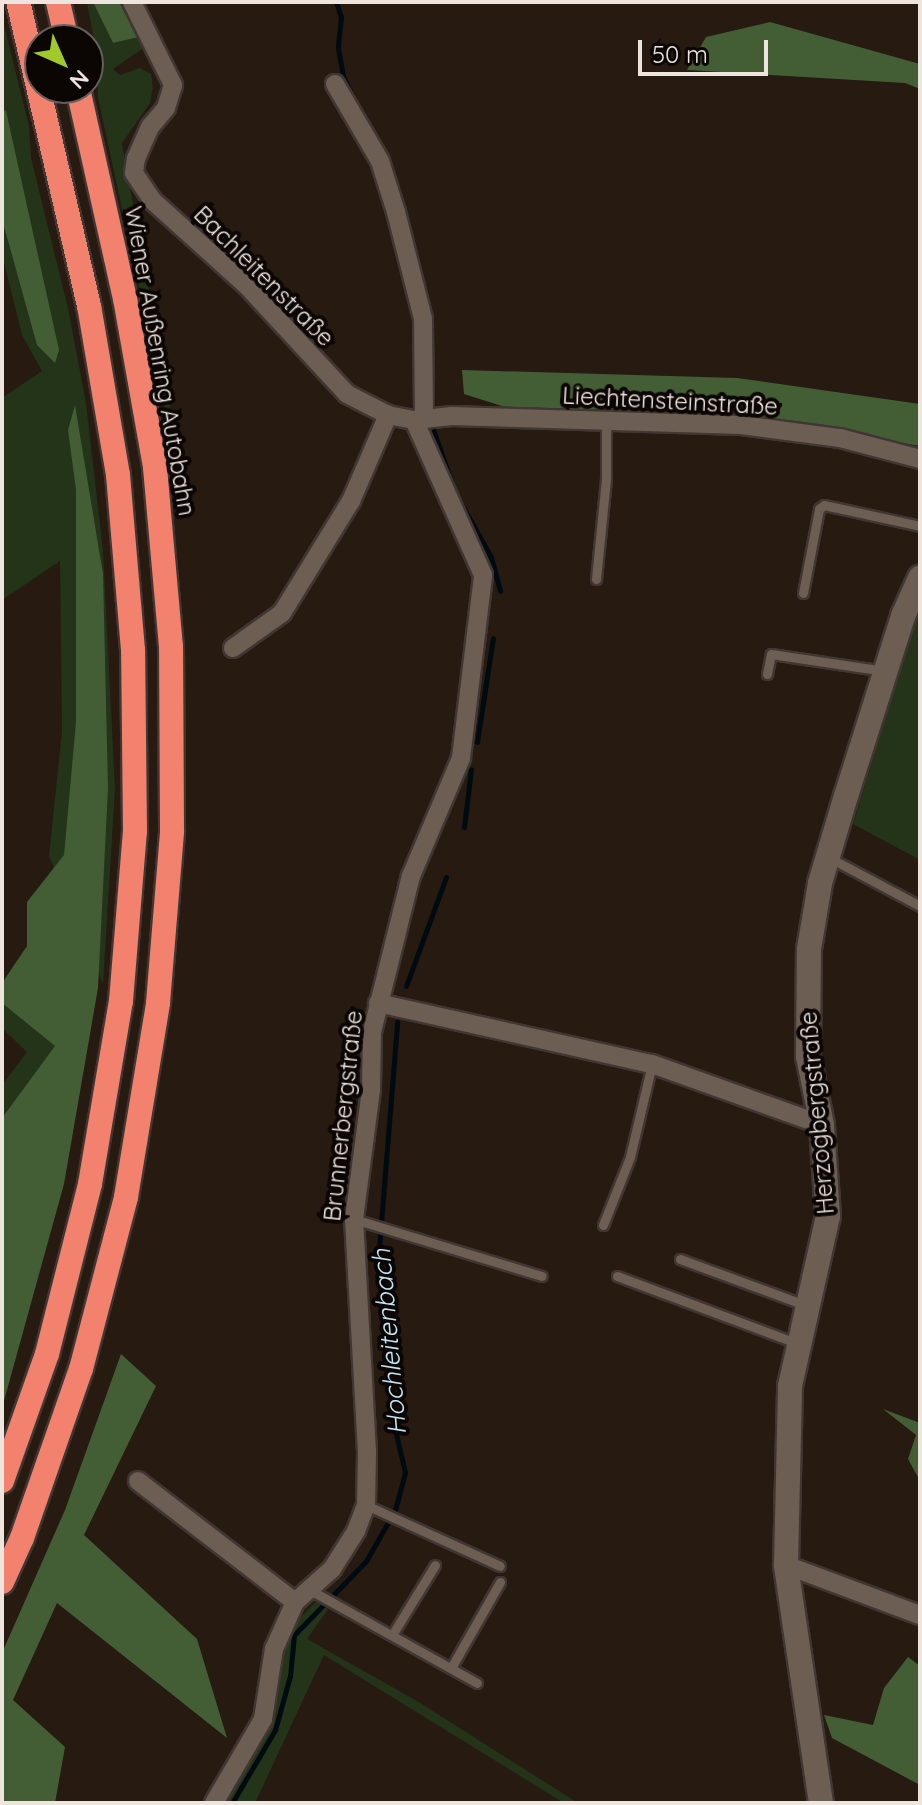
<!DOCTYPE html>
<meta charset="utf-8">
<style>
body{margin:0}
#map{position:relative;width:922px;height:1805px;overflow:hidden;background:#261a11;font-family:Quicksand,sans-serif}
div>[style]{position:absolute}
.green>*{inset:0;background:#233419}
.forest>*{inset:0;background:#435e34}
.stream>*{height:5px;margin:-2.5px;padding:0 2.5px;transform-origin:2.5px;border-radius:2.5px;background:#000a11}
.roads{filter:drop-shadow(2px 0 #403632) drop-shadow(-2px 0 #403632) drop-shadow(0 2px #403632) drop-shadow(0 -2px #403632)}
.lane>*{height:9px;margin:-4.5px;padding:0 4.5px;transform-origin:4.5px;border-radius:4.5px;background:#6d5e53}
.street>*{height:18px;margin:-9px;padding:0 9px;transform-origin:9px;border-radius:9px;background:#6d5e53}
.secondary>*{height:24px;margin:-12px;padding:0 12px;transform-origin:12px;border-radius:12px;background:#6d5e53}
.highway>*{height:24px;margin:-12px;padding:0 12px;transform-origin:12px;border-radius:12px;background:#f2826d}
span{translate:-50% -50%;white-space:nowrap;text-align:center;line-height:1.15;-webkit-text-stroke:8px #0b0604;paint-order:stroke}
.street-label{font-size:24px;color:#eee5df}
.water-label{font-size:26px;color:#c4e7f6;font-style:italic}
.frame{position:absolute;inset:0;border:4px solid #eee5df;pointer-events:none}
.north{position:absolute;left:24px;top:24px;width:80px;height:80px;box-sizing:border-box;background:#0b0604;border:2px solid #665f5c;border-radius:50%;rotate:135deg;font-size:22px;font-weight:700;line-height:32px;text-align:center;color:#eee5df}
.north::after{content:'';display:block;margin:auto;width:28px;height:36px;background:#a1c92a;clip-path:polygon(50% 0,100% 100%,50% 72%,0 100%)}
.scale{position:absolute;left:638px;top:40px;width:130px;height:36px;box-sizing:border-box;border:4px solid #eee5df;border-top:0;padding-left:10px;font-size:24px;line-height:28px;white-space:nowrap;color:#eee5df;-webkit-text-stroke:6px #0b0604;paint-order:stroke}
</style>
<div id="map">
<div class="green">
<i style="clip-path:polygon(87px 2px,93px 2px,113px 43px,139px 37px,145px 47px,113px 69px,120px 75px,140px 68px,151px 74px,153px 87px,150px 103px,122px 143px,170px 407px,165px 407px,98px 98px,97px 57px)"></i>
<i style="clip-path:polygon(2px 17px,29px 126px,31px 158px,68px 308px,86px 403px,103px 551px,115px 789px,103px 984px,49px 856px,62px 731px,60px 561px,2px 600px,2px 398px,42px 371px,22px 335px,2px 255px)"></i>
<i style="clip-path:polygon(920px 605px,920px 860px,853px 824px)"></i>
<i style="clip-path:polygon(2px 1003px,56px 1046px,2px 1118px,2px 1085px,27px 1052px,2px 1028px)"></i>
<i style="clip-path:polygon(316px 1602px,328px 1609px,307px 1639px,417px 1701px,578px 1803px,564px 1803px,324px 1655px,255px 1803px,222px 1803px,295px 1622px)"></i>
</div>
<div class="forest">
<i style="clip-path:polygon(93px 2px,119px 2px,139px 37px,113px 43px)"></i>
<i style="clip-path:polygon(770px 22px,920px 64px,920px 89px,905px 83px,687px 70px,706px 37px)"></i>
<i style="clip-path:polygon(2px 109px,6px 111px,59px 350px,55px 363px,37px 345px,2px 219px)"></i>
<i style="clip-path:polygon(462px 370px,737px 378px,920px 404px,920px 446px,725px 411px,508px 408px,464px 394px)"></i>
<i style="clip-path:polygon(75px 405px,103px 574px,108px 788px,98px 988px,64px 1184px,2px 1408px,2px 1118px,55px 1046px,2px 1003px,2px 983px,27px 946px,27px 902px,64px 855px,76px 722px,76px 490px,68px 430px)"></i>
<i style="clip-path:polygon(121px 1354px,156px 1386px,84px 1535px,197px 1639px,227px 1738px,57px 1603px,13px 1700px,65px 1747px,55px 1803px,2px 1803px,2px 1653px,65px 1510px)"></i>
<i style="clip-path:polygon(883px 1409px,920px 1423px,920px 1481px,908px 1459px,916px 1435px)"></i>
<i style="clip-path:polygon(908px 1657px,920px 1666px,920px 1785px,832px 1738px,824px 1715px,873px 1725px,884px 1688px)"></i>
</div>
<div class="stream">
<i style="left:336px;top:2px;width:16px;rotate:72deg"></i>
<i style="left:341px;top:17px;width:31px;rotate:96deg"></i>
<i style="left:338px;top:48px;width:29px;rotate:80deg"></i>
<i style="left:343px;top:77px;width:35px;rotate:63deg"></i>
<i style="left:431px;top:324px;width:105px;rotate:88.9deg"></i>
<i style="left:433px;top:429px;width:61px;rotate:71deg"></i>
<i style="left:459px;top:500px;width:65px;rotate:60.7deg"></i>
<i style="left:491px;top:557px;width:35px;rotate:75deg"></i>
<i style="left:477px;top:742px;width:105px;rotate:-81.3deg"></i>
<i style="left:464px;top:827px;width:58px;rotate:-83.1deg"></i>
<i style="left:406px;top:986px;width:116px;rotate:-69.8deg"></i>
<i style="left:232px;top:1803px;width:85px;rotate:-59.5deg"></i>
<i style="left:275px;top:1730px;width:56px;rotate:-74.5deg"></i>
<i style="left:290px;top:1676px;width:41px;rotate:-84.4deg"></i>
<i style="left:294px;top:1635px;width:103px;rotate:-45.8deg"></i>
<i style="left:366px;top:1561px;width:59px;rotate:-60.4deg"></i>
<i style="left:395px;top:1510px;width:39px;rotate:-75deg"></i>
<i style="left:405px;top:1472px;width:57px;rotate:-103.3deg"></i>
<i style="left:392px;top:1417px;width:50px;rotate:-88.9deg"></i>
<i style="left:393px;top:1367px;width:120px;rotate:-96.7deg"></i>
<i style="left:379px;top:1248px;width:227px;rotate:-85.4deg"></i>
</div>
<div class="roads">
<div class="lane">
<i style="left:596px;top:579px;width:101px;rotate:-84.3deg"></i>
<i style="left:606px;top:478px;width:58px;rotate:-90deg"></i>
<i style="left:803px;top:593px;width:86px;rotate:-79.2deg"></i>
<i style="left:819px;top:509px;width:6px;rotate:-39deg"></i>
<i style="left:824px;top:505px;width:98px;rotate:12.3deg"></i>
<i style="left:767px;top:674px;width:20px;rotate:-79deg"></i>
<i style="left:771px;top:654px;width:115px;rotate:8.5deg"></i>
<i style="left:828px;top:857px;width:104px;rotate:28deg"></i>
<i style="left:354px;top:1219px;width:196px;rotate:16.9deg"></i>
<i style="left:603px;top:1225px;width:73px;rotate:-68.3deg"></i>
<i style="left:630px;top:1157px;width:96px;rotate:-76.7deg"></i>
<i style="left:680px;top:1259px;width:136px;rotate:20.2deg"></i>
<i style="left:617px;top:1276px;width:191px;rotate:20.5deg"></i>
<i style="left:366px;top:1505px;width:147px;rotate:24.5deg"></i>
<i style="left:310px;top:1590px;width:191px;rotate:29.1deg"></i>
<i style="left:392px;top:1635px;width:82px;rotate:-58.4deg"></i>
<i style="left:451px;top:1668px;width:99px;rotate:-60.3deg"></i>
</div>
<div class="street">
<i style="left:132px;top:2px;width:93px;rotate:63.7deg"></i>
<i style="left:173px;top:85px;width:24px;rotate:107deg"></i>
<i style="left:166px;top:108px;width:25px;rotate:130deg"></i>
<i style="left:150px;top:127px;width:34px;rotate:114deg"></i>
<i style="left:136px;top:158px;width:15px;rotate:98deg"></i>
<i style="left:134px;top:173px;width:34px;rotate:56deg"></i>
<i style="left:153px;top:201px;width:127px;rotate:42.1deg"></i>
<i style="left:247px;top:286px;width:147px;rotate:47.2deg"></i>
<i style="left:347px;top:394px;width:46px;rotate:27.1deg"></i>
<i style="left:388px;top:415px;width:26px;rotate:11deg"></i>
<i style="left:414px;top:420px;width:38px;rotate:-6deg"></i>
<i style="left:452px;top:416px;width:289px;rotate:1.8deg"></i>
<i style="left:741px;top:425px;width:100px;rotate:7.5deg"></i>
<i style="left:840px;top:438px;width:83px;rotate:14.7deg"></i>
<i style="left:335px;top:84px;width:89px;rotate:59.7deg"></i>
<i style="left:380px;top:161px;width:53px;rotate:72.6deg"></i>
<i style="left:396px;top:212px;width:110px;rotate:75.8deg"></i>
<i style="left:423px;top:319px;width:100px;rotate:89.4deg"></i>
<i style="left:233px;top:648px;width:60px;rotate:-35.5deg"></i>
<i style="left:282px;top:613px;width:132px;rotate:-58.4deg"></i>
<i style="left:351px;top:501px;width:94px;rotate:-66.7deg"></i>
<i style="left:378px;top:1003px;width:281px;rotate:12.6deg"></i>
<i style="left:652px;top:1064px;width:181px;rotate:19.7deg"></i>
<i style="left:138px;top:1481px;width:198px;rotate:37.6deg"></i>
<i style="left:786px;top:1565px;width:143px;rotate:20.5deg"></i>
<i style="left:214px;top:1803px;width:97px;rotate:-59.7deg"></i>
<i style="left:263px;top:1719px;width:71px;rotate:-81.1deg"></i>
<i style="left:274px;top:1649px;width:51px;rotate:-65.9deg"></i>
<i style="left:295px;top:1602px;width:50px;rotate:-41.7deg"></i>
<i style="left:332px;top:1569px;width:45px;rotate:-57.7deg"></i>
<i style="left:356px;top:1531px;width:28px;rotate:-69deg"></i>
<i style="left:366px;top:1505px;width:53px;rotate:-88.9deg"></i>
<i style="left:367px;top:1452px;width:233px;rotate:-93.2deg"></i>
<i style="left:354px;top:1219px;width:131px;rotate:-82.5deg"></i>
<i style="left:371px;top:1089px;width:57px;rotate:-89deg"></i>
<i style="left:372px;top:1032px;width:161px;rotate:-76deg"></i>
<i style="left:411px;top:876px;width:128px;rotate:-67deg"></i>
<i style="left:461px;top:758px;width:184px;rotate:-83.1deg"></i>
<i style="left:483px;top:575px;width:170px;rotate:-114deg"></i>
</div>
<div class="secondary">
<i style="left:821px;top:1803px;width:241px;rotate:-98.4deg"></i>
<i style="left:786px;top:1565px;width:179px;rotate:-88.7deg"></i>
<i style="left:790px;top:1386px;width:174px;rotate:-77.4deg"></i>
<i style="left:828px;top:1216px;width:91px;rotate:-93.8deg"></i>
<i style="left:822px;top:1125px;width:70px;rotate:-101.5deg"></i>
<i style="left:808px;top:1056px;width:107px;rotate:-89.5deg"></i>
<i style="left:809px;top:949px;width:67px;rotate:-80.5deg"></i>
<i style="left:820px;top:883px;width:91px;rotate:-73.4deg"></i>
<i style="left:846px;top:796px;width:189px;rotate:-72.4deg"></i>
<i style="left:903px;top:616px;width:42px;rotate:-65.9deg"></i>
</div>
<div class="highway">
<i style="left:58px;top:2px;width:39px;rotate:77deg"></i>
<i style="left:2px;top:1481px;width:135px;rotate:-70.5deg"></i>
<i style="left:47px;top:1354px;width:175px;rotate:-75.8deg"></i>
<i style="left:90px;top:1184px;width:186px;rotate:-80.4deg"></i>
<i style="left:121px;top:1001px;width:171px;rotate:-85.3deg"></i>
<i style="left:135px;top:831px;width:181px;rotate:-90.6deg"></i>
<i style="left:133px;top:650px;width:176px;rotate:-94.9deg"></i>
<i style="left:118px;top:475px;width:171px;rotate:-99.7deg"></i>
<i style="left:89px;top:306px;width:312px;rotate:-103.1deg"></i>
<i style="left:2px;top:1582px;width:48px;rotate:-65.6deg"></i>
<i style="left:22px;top:1538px;width:179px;rotate:-70.8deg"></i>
<i style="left:81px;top:1369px;width:178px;rotate:-75.3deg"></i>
<i style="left:126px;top:1197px;width:197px;rotate:-80.6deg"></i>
<i style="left:158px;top:1003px;width:173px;rotate:-85.3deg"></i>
<i style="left:172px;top:831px;width:184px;rotate:-90.3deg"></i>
<i style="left:171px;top:647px;width:181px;rotate:-95.1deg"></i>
<i style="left:155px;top:467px;width:171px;rotate:-100.1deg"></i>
<i style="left:125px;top:299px;width:216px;rotate:-102.6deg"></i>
</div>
</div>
<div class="street-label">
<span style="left:264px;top:276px;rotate:45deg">Bachleitenstraße</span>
<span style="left:160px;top:361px;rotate:80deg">Wiener Außenring Autobahn</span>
<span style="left:670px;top:401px;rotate:3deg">Liechtensteinstraße</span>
<span style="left:817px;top:1113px;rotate:-95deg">Herzogbergstraße</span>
<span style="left:343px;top:1116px;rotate:-84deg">Brunnerbergstraße</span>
</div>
<div class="water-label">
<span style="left:389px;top:1342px;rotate:-95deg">Hochleitenbach</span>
</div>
<div class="frame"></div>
<div class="north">N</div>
<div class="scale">50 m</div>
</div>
